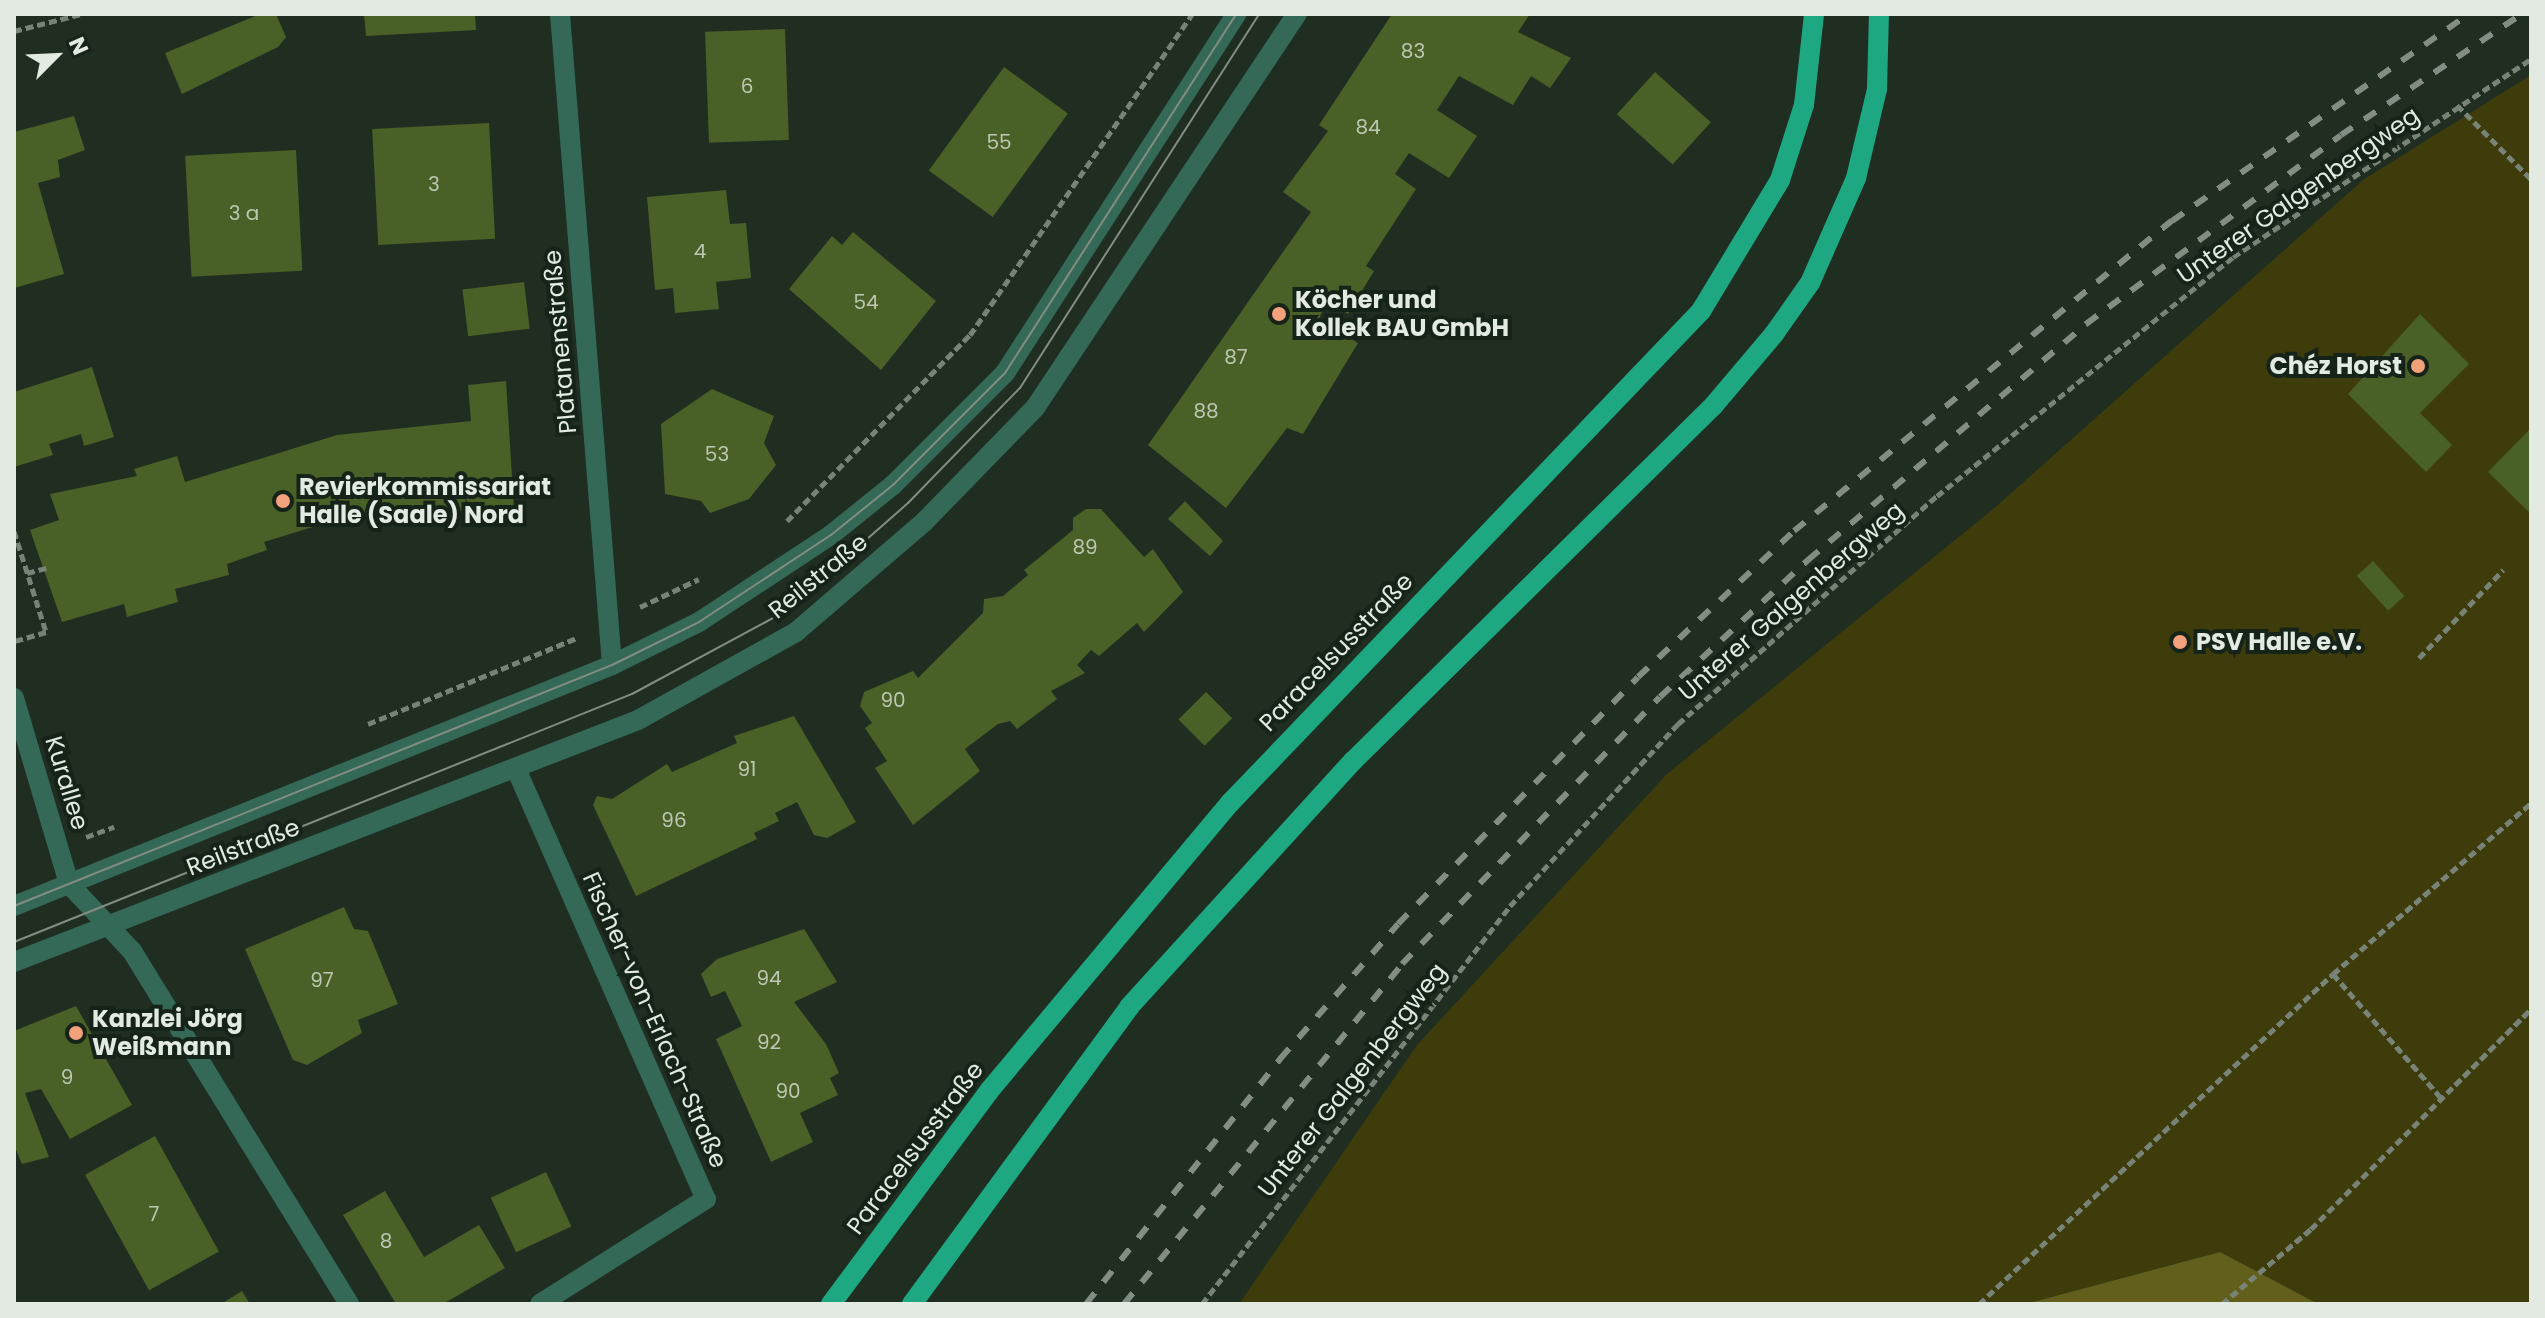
<!DOCTYPE html>
<meta charset="utf-8">
<style>
body{margin:0}
#map{position:relative;width:2545px;height:1318px;overflow:hidden;background:#202d21;font-family:Poppins,sans-serif}
div>[style]{position:absolute}
.green>*{inset:0;background:#3e3c0b}
.forest>*{inset:0;background:#615f1b}
.building>*{inset:0;background:#496026;transform-origin:0 0}
.path>*{height:5px;margin-top:-2.5px;transform-origin:0;background:repeating-linear-gradient(90deg,#788378 0 8px,transparent 0 12px)}
.minor>*{height:20px;margin:-10px;padding:0 10px;transform-origin:10px;border-radius:10px;background:#336956}
.major>*{height:20px;margin:-10px;padding:0 10px;transform-origin:10px;border-radius:10px;background:#1ea882}
.tram>*{height:2px;margin:-1px;padding:0 1px;transform-origin:1px;border-radius:1px;background:#838d83}
.rail>*{height:6px;margin-top:-3px;transform-origin:0;background:repeating-linear-gradient(90deg,#838d83 0 14px,transparent 0 28px)}
.dots>*{width:22px;height:22px;translate:-50% -50%;box-sizing:border-box;border:4px solid #162318;border-radius:50%}
span{translate:-50% -50%;white-space:nowrap;text-align:center;line-height:1.15;-webkit-text-stroke:8px #162318;paint-order:stroke}
.number-label{font-size:20px;color:#bcc8b3}
.number-label span{-webkit-text-stroke-width:0}
.street-label{font-size:24px;color:#e2eae2}
.poi-label{font-size:24px;color:#e2eae2;font-weight:700}
.left{translate:0 -50%;text-align:left}
.right{translate:-100% -50%;text-align:right}
.frame{position:absolute;inset:0;border:16px solid #e2eae2;pointer-events:none}
.north{position:absolute;left:16px;top:16px;width:80px;height:80px;-webkit-text-stroke:6px #162318;paint-order:stroke;rotate:66deg;font-size:22px;font-weight:700;line-height:32px;text-align:center;color:#e2eae2}
.north::after{content:'';display:block;margin:auto;width:28px;height:36px;background:#e2eae2;clip-path:polygon(50% 0,100% 100%,50% 72%,0 100%)}
</style>
<div id="map">
<div class="green">
<i style="clip-path:polygon(2531px 75px,2531px 1304px,2298px 1304px,2220px 1252px,2025px 1304px,1239px 1304px,1417px 1045px,1667px 774px,1992px 510px,2363px 180px)"></i>
</div>
<div class="forest">
<i style="clip-path:polygon(2220px 1252px,2318px 1304px,2025px 1304px)"></i>
</div>
<div class="building">
<i style="clip-path:polygon(260px 14px,276px 14px,286px 37px,278px 47px,182px 94px,165px 53px)"></i>
<i style="clip-path:polygon(364px 14px,475px 14px,476px 30px,366px 36px)"></i>
<i style="clip-path:polygon(1392px 14px,1530px 14px,1518px 32px,1571px 58px,1550px 88px,1531px 76px,1513px 105px,1459px 76px,1437px 110px,1477px 136px,1449px 178px,1409px 153px,1395px 174px,1416px 189px,1366px 266px,1374px 271px,1348px 314px,1327px 301px,1319px 319px,1358px 343px,1303px 434px,1287px 428px,1226px 508px,1148px 445px,1311px 212px,1283px 192px,1328px 131px,1319px 125px)"></i>
<i style="left:785px;top:29px;width:111px;height:80px;rotate:88deg"></i>
<i style="left:1004px;top:67px;width:79px;height:128px;rotate:36deg"></i>
<i style="left:1655px;top:72px;width:75px;height:57px;rotate:42deg"></i>
<i style="clip-path:polygon(74px 116px,85px 150px,58px 160px,60px 177px,38px 183px,64px 274px,14px 288px,14px 132px)"></i>
<i style="left:489px;top:123px;width:116px;height:117px;rotate:87deg"></i>
<i style="left:296px;top:150px;width:121px;height:111px;rotate:87deg"></i>
<i style="clip-path:polygon(726px 190px,730px 224px,746px 223px,751px 278px,716px 282px,719px 309px,675px 313px,673px 288px,655px 290px,647px 197px)"></i>
<i style="clip-path:polygon(853px 232px,936px 301px,881px 370px,789px 289px,832px 236px,842px 245px)"></i>
<i style="left:524px;top:282px;width:47px;height:62px;rotate:83deg"></i>
<i style="clip-path:polygon(2420px 314px,2469px 364px,2420px 413px,2452px 445px,2426px 472px,2348px 394px)"></i>
<i style="clip-path:polygon(92px 367px,114px 437px,84px 446px,81px 434px,49px 444px,53px 455px,14px 467px,14px 392px)"></i>
<i style="clip-path:polygon(506px 381px,514px 508px,345px 517px,264px 542px,267px 550px,227px 564px,229px 575px,175px 589px,178px 602px,127px 617px,124px 604px,62px 622px,30px 530px,59px 520px,50px 494px,137px 476px,134px 469px,177px 456px,185px 482px,337px 435px,471px 421px,468px 385px)"></i>
<i style="clip-path:polygon(712px 389px,774px 416px,764px 443px,776px 465px,749px 499px,710px 513px,701px 501px,665px 494px,661px 424px)"></i>
<i style="clip-path:polygon(2531px 428px,2531px 514px,2488px 472px)"></i>
<i style="clip-path:polygon(1185px 501px,1223px 541px,1210px 556px,1168px 519px)"></i>
<i style="clip-path:polygon(1086px 509px,1101px 509px,1144px 557px,1153px 549px,1183px 592px,1144px 632px,1137px 623px,1099px 656px,1091px 650px,1077px 665px,1085px 673px,1051px 691px,1057px 699px,1017px 729px,1010px 721px,998px 724px,965px 749px,980px 771px,913px 825px,875px 768px,887px 761px,865px 728px,872px 723px,860px 706px,864px 692px,913px 671px,918px 678px,983px 613px,984px 599px,1003px 596px,1028px 575px,1024px 570px,1073px 530px,1073px 518px)"></i>
<i style="left:2373px;top:561px;width:47px;height:22px;rotate:48deg"></i>
<i style="left:1206px;top:692px;width:37px;height:39px;rotate:45deg"></i>
<i style="clip-path:polygon(794px 716px,856px 822px,827px 838px,814px 835px,797px 802px,775px 813px,779px 821px,754px 833px,757px 839px,636px 896px,593px 805px,597px 796px,612px 799px,667px 764px,672px 772px,737px 743px,734px 736px)"></i>
<i style="clip-path:polygon(344px 907px,354px 929px,368px 931px,398px 1004px,358px 1020px,362px 1033px,307px 1065px,293px 1060px,245px 949px)"></i>
<i style="clip-path:polygon(804px 929px,837px 982px,794px 1002px,826px 1044px,839px 1073px,830px 1078px,838px 1095px,800px 1113px,813px 1142px,771px 1162px,716px 1039px,742px 1026px,725px 991px,711px 997px,701px 974px,717px 959px)"></i>
<i style="clip-path:polygon(76px 1006px,132px 1105px,70px 1139px,41px 1089px,25px 1093px,49px 1157px,22px 1164px,14px 1145px,14px 1031px)"></i>
<i style="left:155px;top:1136px;width:132px;height:80px;rotate:61deg"></i>
<i style="left:546px;top:1172px;width:60px;height:61px;rotate:65deg"></i>
<i style="clip-path:polygon(385px 1191px,424px 1257px,479px 1225px,505px 1268px,443px 1304px,396px 1304px,343px 1215px)"></i>
<i style="clip-path:polygon(242px 1291px,250px 1304px,221px 1304px)"></i>
</div>
<div class="path">
<i style="left:14px;top:31px;width:69px;rotate:-14.2deg"></i>
<i style="left:2457px;top:105px;width:105px;rotate:45deg"></i>
<i style="left:787px;top:521px;width:261px;rotate:-45.5deg"></i>
<i style="left:970px;top:335px;width:390px;rotate:-55.3deg"></i>
<i style="left:14px;top:531px;width:106px;rotate:72.4deg"></i>
<i style="left:46px;top:632px;width:33px;rotate:164deg"></i>
<i style="left:27px;top:573px;width:20px;rotate:-15deg"></i>
<i style="left:640px;top:607px;width:65px;rotate:-25.4deg"></i>
<i style="left:2419px;top:658px;width:122px;rotate:-46.3deg"></i>
<i style="left:368px;top:724px;width:226px;rotate:-22.4deg"></i>
<i style="left:86px;top:837px;width:30px;rotate:-20deg"></i>
<i style="left:2333px;top:974px;width:164px;rotate:48.9deg"></i>
<i style="left:1202px;top:1304px;width:503px;rotate:-52.26deg"></i>
<i style="left:1510px;top:906px;width:248px;rotate:-47.3deg"></i>
<i style="left:1678px;top:724px;width:345px;rotate:-41.4deg"></i>
<i style="left:1937px;top:496px;width:380px;rotate:-38.9deg"></i>
<i style="left:2233px;top:257px;width:358px;rotate:-33.6deg"></i>
<i style="left:1979px;top:1304px;width:484px;rotate:-43deg"></i>
<i style="left:2333px;top:974px;width:262px;rotate:-40.8deg"></i>
<i style="left:2222px;top:1304px;width:116px;rotate:-40.1deg"></i>
<i style="left:2311px;top:1229px;width:311px;rotate:-45deg"></i>
</div>
<div class="minor">
<i style="left:560px;top:14px;width:653px;rotate:85.43deg"></i>
<i style="left:14px;top:698px;width:194px;rotate:73.5deg"></i>
<i style="left:517px;top:771px;width:468px;rotate:66.2deg"></i>
<i style="left:706px;top:1199px;width:196px;rotate:147.7deg"></i>
<i style="left:69px;top:884px;width:92px;rotate:46.8deg"></i>
<i style="left:132px;top:951px;width:414px;rotate:58.4deg"></i>
<i style="left:14px;top:906px;width:645px;rotate:-21.95deg"></i>
<i style="left:612px;top:665px;width:97px;rotate:-26.3deg"></i>
<i style="left:699px;top:622px;width:158px;rotate:-33.4deg"></i>
<i style="left:831px;top:535px;width:80px;rotate:-38.9deg"></i>
<i style="left:893px;top:485px;width:158px;rotate:-45deg"></i>
<i style="left:1005px;top:373px;width:427px;rotate:-57.2deg"></i>
<i style="left:14px;top:962px;width:669px;rotate:-21.2deg"></i>
<i style="left:638px;top:720px;width:181px;rotate:-29.1deg"></i>
<i style="left:796px;top:632px;width:169px;rotate:-40.7deg"></i>
<i style="left:924px;top:522px;width:159px;rotate:-45.8deg"></i>
<i style="left:1035px;top:408px;width:473px;rotate:-56.4deg"></i>
</div>
<div class="major">
<i style="left:831px;top:1304px;width:265px;rotate:-53.4deg"></i>
<i style="left:989px;top:1091px;width:376px;rotate:-50.1deg"></i>
<i style="left:1230px;top:803px;width:681px;rotate:-46.25deg"></i>
<i style="left:1701px;top:311px;width:153px;rotate:-58.9deg"></i>
<i style="left:1780px;top:180px;width:79px;rotate:-72.3deg"></i>
<i style="left:1804px;top:105px;width:92px;rotate:-83.7deg"></i>
<i style="left:912px;top:1304px;width:368px;rotate:-53.8deg"></i>
<i style="left:1129px;top:1007px;width:333px;rotate:-47.7deg"></i>
<i style="left:1353px;top:761px;width:507px;rotate:-44.6deg"></i>
<i style="left:1714px;top:405px;width:93px;rotate:-49.8deg"></i>
<i style="left:1774px;top:334px;width:62px;rotate:-54.8deg"></i>
<i style="left:1810px;top:283px;width:115px;rotate:-66.3deg"></i>
<i style="left:1856px;top:178px;width:91px;rotate:-76.7deg"></i>
<i style="left:1877px;top:89px;width:75px;rotate:-88.5deg"></i>
</div>
<div class="tram">
<i style="left:14px;top:906px;width:645px;rotate:-21.95deg"></i>
<i style="left:612px;top:665px;width:97px;rotate:-26.3deg"></i>
<i style="left:699px;top:622px;width:158px;rotate:-33.4deg"></i>
<i style="left:831px;top:535px;width:80px;rotate:-38.9deg"></i>
<i style="left:893px;top:485px;width:158px;rotate:-45deg"></i>
<i style="left:1005px;top:373px;width:427px;rotate:-57.2deg"></i>
<i style="left:14px;top:942px;width:666px;rotate:-21.87deg"></i>
<i style="left:632px;top:694px;width:173px;rotate:-28.3deg"></i>
<i style="left:784px;top:612px;width:165px;rotate:-41.3deg"></i>
<i style="left:908px;top:503px;width:161px;rotate:-45.8deg"></i>
<i style="left:1020px;top:388px;width:444px;rotate:-57.4deg"></i>
</div>
<div class="rail">
<i style="left:1086px;top:1304px;width:313px;rotate:-51.6deg"></i>
<i style="left:1280px;top:1059px;width:179px;rotate:-48.8deg"></i>
<i style="left:1398px;top:924px;width:344px;rotate:-45.8deg"></i>
<i style="left:1638px;top:677px;width:214px;rotate:-43.1deg"></i>
<i style="left:1794px;top:531px;width:489px;rotate:-39.4deg"></i>
<i style="left:2172px;top:221px;width:362px;rotate:-34.9deg"></i>
<i style="left:1124px;top:1304px;width:439px;rotate:-50.7deg"></i>
<i style="left:1402px;top:964px;width:371px;rotate:-46deg"></i>
<i style="left:1660px;top:697px;width:202px;rotate:-42.8deg"></i>
<i style="left:1808px;top:560px;width:365px;rotate:-40.3deg"></i>
<i style="left:2086px;top:324px;width:317px;rotate:-36.5deg"></i>
<i style="left:2341px;top:135px;width:218px;rotate:-33.8deg"></i>
</div>
<div class="dots">
<i style="left:1279px;top:314px;background:#f1a17c"></i>
<i style="left:2418px;top:366px;background:#f1a17c"></i>
<i style="left:283px;top:501px;background:#f1a17c"></i>
<i style="left:2180px;top:642px;background:#f1a17c"></i>
<i style="left:76px;top:1033px;background:#f1a17c"></i>
</div>
<div class="number-label">
<span style="left:1413px;top:51px">83</span>
<span style="left:747px;top:86px">6</span>
<span style="left:1368px;top:127px">84</span>
<span style="left:999px;top:142px">55</span>
<span style="left:434px;top:184px">3</span>
<span style="left:244px;top:213px">3 a</span>
<span style="left:700px;top:251px">4</span>
<span style="left:866px;top:302px">54</span>
<span style="left:1236px;top:357px">87</span>
<span style="left:1206px;top:411px">88</span>
<span style="left:717px;top:454px">53</span>
<span style="left:1085px;top:547px">89</span>
<span style="left:893px;top:700px">90</span>
<span style="left:747px;top:769px">91</span>
<span style="left:674px;top:820px">96</span>
<span style="left:769px;top:978px">94</span>
<span style="left:322px;top:980px">97</span>
<span style="left:769px;top:1042px">92</span>
<span style="left:67px;top:1077px">9</span>
<span style="left:788px;top:1091px">90</span>
<span style="left:154px;top:1214px">7</span>
<span style="left:386px;top:1241px">8</span>
</div>
<div class="street-label">
<span style="left:2298px;top:195px;rotate:-35deg">Unterer Galgenbergweg</span>
<span style="left:560px;top:342px;rotate:-95deg">Platanenstraße</span>
<span style="left:818px;top:576px;rotate:-39deg">Reilstraße</span>
<span style="left:1791px;top:601px;rotate:-41deg">Unterer Galgenbergweg</span>
<span style="left:1336px;top:652px;rotate:-46deg">Paracelsusstraße</span>
<span style="left:67px;top:783px;rotate:73deg">Kurallee</span>
<span style="left:243px;top:847px;rotate:-21deg">Reilstraße</span>
<span style="left:655px;top:1020px;rotate:66deg">Fischer-von-Erlach-Straße</span>
<span style="left:1352px;top:1080px;rotate:-52deg">Unterer Galgenbergweg</span>
<span style="left:915px;top:1148px;rotate:-53deg">Paracelsusstraße</span>
</div>
<div class="poi-label">
<span class="left" style="left:1295px;top:314px">Köcher und<br>Kollek BAU GmbH</span>
<span class="right" style="left:2402px;top:366px">Chéz Horst</span>
<span class="left" style="left:299px;top:501px">Revierkommissariat<br>Halle (Saale) Nord</span>
<span class="left" style="left:2196px;top:642px">PSV Halle e.V.</span>
<span class="left" style="left:92px;top:1033px">Kanzlei Jörg<br>Weißmann</span>
</div>
<div class="frame"></div>
<div class="north">N</div>
</div>
